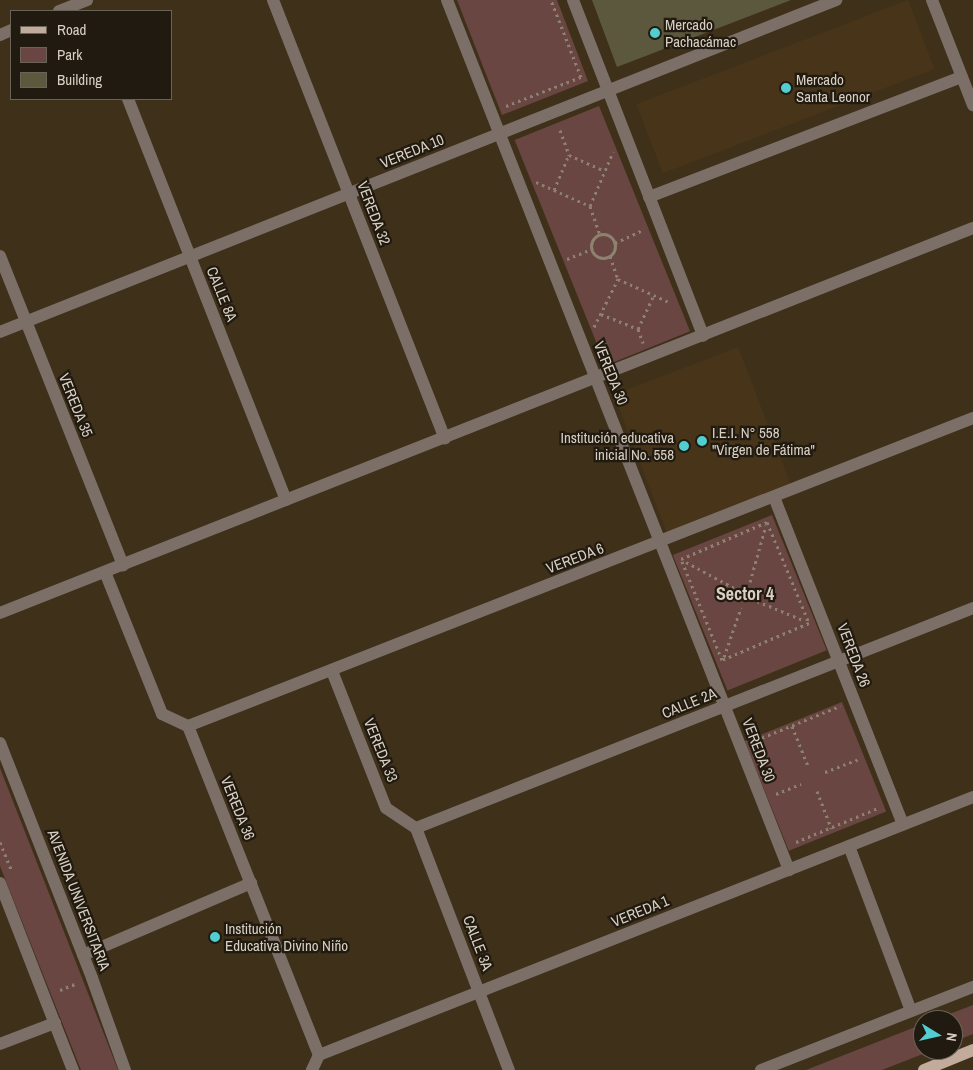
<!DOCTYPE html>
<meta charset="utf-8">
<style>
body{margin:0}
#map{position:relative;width:973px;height:1070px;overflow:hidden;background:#3f301a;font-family:"Archivo Narrow",sans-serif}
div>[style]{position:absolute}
.built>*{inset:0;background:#483519;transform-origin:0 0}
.green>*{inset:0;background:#694641;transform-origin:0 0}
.building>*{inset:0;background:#5c583d}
.path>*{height:3px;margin-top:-1.5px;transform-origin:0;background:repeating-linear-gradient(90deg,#8d8270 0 2.5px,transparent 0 6.5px)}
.path>.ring{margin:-1.5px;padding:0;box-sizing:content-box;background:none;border:3px solid #8d8270;border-radius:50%}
.minor>*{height:12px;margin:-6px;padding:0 6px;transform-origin:6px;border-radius:6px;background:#7b6f68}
.major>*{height:12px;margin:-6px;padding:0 6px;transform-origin:6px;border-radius:6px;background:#c3ab9c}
.dots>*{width:14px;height:14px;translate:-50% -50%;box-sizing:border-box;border:2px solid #201a10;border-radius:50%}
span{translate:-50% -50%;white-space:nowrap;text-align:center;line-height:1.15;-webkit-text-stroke:4.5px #201a10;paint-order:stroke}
.poi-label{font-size:15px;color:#d9d0c3}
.left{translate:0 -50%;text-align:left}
.right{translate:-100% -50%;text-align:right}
.street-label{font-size:15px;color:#d9d0c3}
.quarter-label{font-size:18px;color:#d9d0c3;font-weight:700}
.legend{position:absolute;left:10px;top:10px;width:162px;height:90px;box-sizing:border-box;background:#201a10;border:1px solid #6a6358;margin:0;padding:6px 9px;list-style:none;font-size:15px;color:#d9d0c3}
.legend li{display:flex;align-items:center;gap:10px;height:25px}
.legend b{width:25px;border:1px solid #6a6358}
.north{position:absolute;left:913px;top:1010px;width:50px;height:50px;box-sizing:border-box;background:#201a10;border:1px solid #6a6358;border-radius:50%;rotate:99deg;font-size:14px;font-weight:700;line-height:20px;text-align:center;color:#d9d0c3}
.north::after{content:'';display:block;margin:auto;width:18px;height:22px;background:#52cdd0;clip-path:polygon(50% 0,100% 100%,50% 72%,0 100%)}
</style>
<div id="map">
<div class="built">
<i style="left:908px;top:0;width:74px;height:291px;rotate:69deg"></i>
<i style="left:738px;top:347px;width:148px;height:133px;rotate:69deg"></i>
</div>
<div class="green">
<i style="clip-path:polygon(457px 0,557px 0,588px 81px,502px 115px)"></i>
<i style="left:599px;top:106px;width:243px;height:91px;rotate:68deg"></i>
<i style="left:772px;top:515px;width:146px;height:107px;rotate:68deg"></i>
<i style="left:842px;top:702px;width:118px;height:105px;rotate:68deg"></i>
<i style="clip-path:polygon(0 768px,118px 1070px,81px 1070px,0 866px)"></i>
<i style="clip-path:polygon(973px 1005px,973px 1034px,953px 1042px,953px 1020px,934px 1020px)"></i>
<i style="clip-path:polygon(923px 1024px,923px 1050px,933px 1050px,882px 1070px,806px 1070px)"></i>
</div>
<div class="building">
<i style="clip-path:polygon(592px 0,791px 0,617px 67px)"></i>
</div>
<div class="path">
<i style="left:506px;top:106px;width:80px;rotate:-21.1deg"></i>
<i style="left:581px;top:77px;width:83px;rotate:-111.3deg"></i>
<i style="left:560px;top:130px;width:27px;rotate:70deg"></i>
<i style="left:536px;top:182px;width:59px;rotate:24deg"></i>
<i style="left:590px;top:206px;width:59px;rotate:-66.9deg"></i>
<i style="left:554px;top:190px;width:38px;rotate:-67deg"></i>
<i style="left:569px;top:155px;width:39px;rotate:24deg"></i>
<i style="left:590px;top:206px;width:31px;rotate:71deg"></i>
<i class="ring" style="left:591px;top:234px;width:21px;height:21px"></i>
<i style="left:615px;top:243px;width:31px;rotate:-25deg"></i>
<i style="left:610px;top:256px;width:24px;rotate:71deg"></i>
<i style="left:567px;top:259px;width:27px;rotate:-22deg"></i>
<i style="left:601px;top:314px;width:40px;rotate:22deg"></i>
<i style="left:638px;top:329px;width:38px;rotate:-65deg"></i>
<i style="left:594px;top:327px;width:54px;rotate:-63.4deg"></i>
<i style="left:618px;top:279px;width:58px;rotate:24.4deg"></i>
<i style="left:638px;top:329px;width:15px;rotate:70deg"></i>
<i style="left:767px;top:522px;width:109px;rotate:67.4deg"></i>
<i style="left:809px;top:623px;width:95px;rotate:157deg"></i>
<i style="left:722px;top:660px;width:109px;rotate:-112.1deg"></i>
<i style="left:681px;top:559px;width:94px;rotate:-23.3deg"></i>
<i style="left:686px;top:562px;width:55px;rotate:28.4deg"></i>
<i style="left:750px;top:582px;width:59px;rotate:-74.3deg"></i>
<i style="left:757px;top:601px;width:52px;rotate:22.6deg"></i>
<i style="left:724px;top:657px;width:52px;rotate:-70.9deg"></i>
<i style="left:792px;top:726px;width:43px;rotate:68.2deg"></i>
<i style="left:756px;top:740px;width:91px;rotate:-22deg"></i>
<i style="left:825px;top:772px;width:36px;rotate:-21deg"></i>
<i style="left:817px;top:791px;width:40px;rotate:69deg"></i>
<i style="left:776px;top:794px;width:27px;rotate:-22deg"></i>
<i style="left:0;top:842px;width:29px;rotate:68deg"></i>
<i style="left:796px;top:842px;width:89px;rotate:-22.5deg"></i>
<i style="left:60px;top:990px;width:18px;rotate:-22deg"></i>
</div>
<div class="minor">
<i style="left:273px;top:0;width:471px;rotate:68.6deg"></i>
<i style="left:447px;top:0;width:935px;rotate:68.54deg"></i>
<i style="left:573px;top:0;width:360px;rotate:68.8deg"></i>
<i style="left:932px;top:0;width:113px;rotate:68.7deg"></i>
<i style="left:59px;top:11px;width:30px;rotate:-21deg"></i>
<i style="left:0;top:35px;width:12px;rotate:-24deg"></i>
<i style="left:128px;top:99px;width:431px;rotate:68.5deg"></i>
<i style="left:649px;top:197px;width:335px;rotate:-21deg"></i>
<i style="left:0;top:256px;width:333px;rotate:68.3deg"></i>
<i style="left:0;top:332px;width:900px;rotate:-21.66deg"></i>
<i style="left:774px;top:497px;width:352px;rotate:68.5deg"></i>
<i style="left:105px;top:572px;width:153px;rotate:68.1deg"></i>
<i style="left:162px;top:714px;width:29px;rotate:25deg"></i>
<i style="left:188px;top:726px;width:354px;rotate:68.3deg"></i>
<i style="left:319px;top:1055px;width:17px;rotate:115deg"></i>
<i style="left:0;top:613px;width:1046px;rotate:-21.59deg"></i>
<i style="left:332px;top:671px;width:147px;rotate:68.5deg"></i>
<i style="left:386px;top:808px;width:36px;rotate:34deg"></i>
<i style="left:188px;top:726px;width:843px;rotate:-21.42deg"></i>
<i style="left:0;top:743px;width:252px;rotate:68.6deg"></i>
<i style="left:92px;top:978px;width:98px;rotate:70.3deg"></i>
<i style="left:416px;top:828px;width:599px;rotate:-21.55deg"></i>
<i style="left:416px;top:828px;width:259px;rotate:69deg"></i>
<i style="left:849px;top:846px;width:176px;rotate:69.4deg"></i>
<i style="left:0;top:883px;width:201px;rotate:68.7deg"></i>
<i style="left:83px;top:955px;width:183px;rotate:-23.2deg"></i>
<i style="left:0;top:1044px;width:59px;rotate:-20.9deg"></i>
<i style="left:319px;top:1055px;width:703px;rotate:-21.53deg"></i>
<i style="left:761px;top:1070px;width:228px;rotate:-21.4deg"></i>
</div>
<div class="major">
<i style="left:924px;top:1070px;width:53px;rotate:-22.2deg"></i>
</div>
<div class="dots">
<i style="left:655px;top:33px;background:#52cdd0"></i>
<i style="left:786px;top:88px;background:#52cdd0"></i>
<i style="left:702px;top:441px;background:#52cdd0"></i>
<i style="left:684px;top:446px;background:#52cdd0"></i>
<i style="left:215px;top:937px;background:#52cdd0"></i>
</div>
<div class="poi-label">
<span class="left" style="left:665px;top:33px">Mercado<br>Pachacámac</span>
<span class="left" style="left:796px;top:88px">Mercado<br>Santa Leonor</span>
<span class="left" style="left:712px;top:441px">I.E.I. N° 558<br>"Virgen de Fátima"</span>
<span class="right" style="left:674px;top:446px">Institución educativa<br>inicial No. 558</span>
<span class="left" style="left:225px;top:937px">Institución<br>Educativa Divino Niño</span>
</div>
<div class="street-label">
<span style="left:412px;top:151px;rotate:-22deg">VEREDA 10</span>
<span style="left:374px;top:213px;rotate:69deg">VEREDA 32</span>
<span style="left:222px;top:294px;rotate:68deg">CALLE 8A</span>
<span style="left:611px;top:373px;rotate:68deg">VEREDA 30</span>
<span style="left:76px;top:405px;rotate:68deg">VEREDA 35</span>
<span style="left:575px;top:558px;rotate:-21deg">VEREDA 6</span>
<span style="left:854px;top:655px;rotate:69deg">VEREDA 26</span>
<span style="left:689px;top:703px;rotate:-22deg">CALLE 2A</span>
<span style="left:381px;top:750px;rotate:68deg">VEREDA 33</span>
<span style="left:759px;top:750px;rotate:69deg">VEREDA 30</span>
<span style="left:238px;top:808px;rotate:68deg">VEREDA 36</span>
<span style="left:79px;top:900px;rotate:69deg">AVENIDA UNIVERSITARIA</span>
<span style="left:640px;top:911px;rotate:-22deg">VEREDA 1</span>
<span style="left:478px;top:943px;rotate:69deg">CALLE 3A</span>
</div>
<div class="quarter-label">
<span style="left:745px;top:594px">Sector 4</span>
</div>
<ul class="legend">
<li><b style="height:6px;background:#c3ab9c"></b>Road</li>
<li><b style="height:14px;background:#694641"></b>Park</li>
<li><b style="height:14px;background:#5c583d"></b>Building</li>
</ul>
<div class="north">N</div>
</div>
